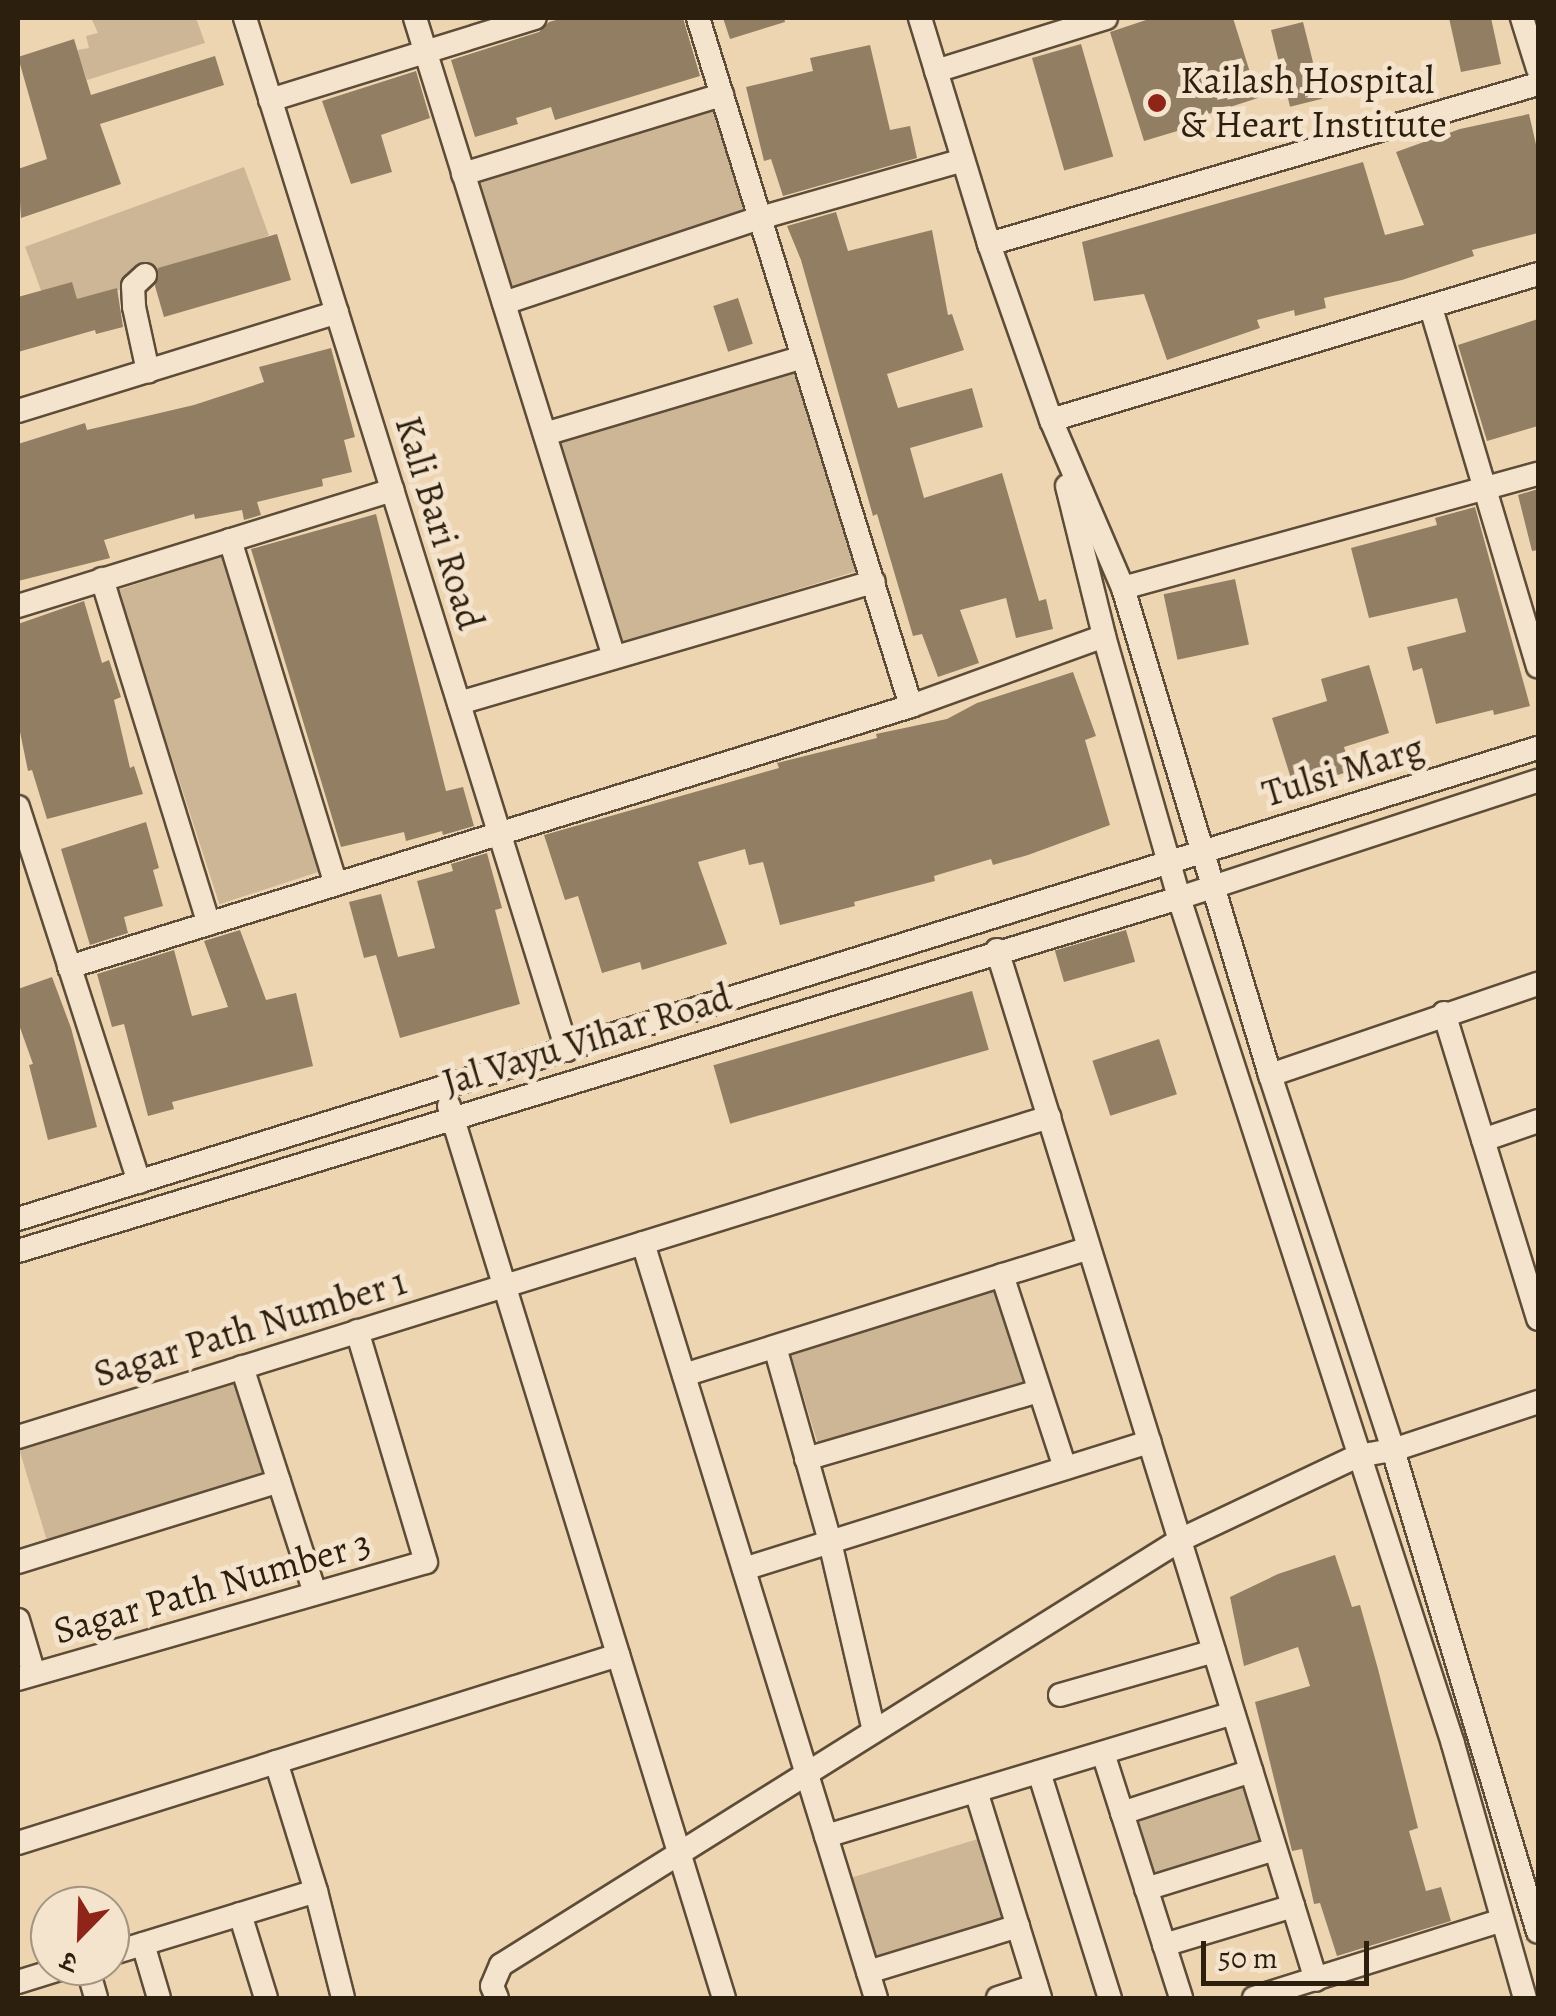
<!DOCTYPE html>
<meta charset="utf-8">
<style>
body{margin:0}
#map{position:relative;width:1556px;height:2016px;overflow:hidden;background:#eed5b2;font-family:Alegreya,"Noto Serif Devanagari",serif}
div>[style]{position:absolute}
.green>*{inset:0;background:#cdb696;transform-origin:0 0}
.building>*{inset:0;background:#917e63;transform-origin:0 0}
.roads{filter:drop-shadow(2px 0 #5d4c37) drop-shadow(-2px 0 #5d4c37) drop-shadow(0 2px #5d4c37) drop-shadow(0 -2px #5d4c37)}
.minor>*{height:22px;margin:-11px;padding:0 11px;transform-origin:11px;border-radius:11px;background:#f4e4cd}
.dots>*{width:28px;height:28px;translate:-50% -50%;box-sizing:border-box;border:5px solid #f4e4cd;border-radius:50%}
span{translate:-50% -50%;white-space:nowrap;text-align:center;line-height:1.15;-webkit-text-stroke:10px #f4e4cd;paint-order:stroke}
.poi-label{font-size:38px;color:#2d1f0e}
.left{translate:0 -50%;text-align:left}
.street-label{font-size:38px;color:#2d1f0e}
.frame{position:absolute;inset:0;border:20px solid #2d1f0e;pointer-events:none}
.north{position:absolute;left:30px;top:1886px;width:100px;height:100px;box-sizing:border-box;background:#f4e4cd;border:2px solid #a49581;border-radius:50%;rotate:203deg;font-size:28px;font-weight:700;line-height:40px;text-align:center;color:#2d1f0e}
.north::after{content:'';display:block;margin:auto;width:35px;height:45px;background:#8f2418;clip-path:polygon(50% 0,100% 100%,50% 72%,0 100%)}
.scale{position:absolute;left:1201px;top:1941px;width:168px;height:45px;box-sizing:border-box;border:5px solid #2d1f0e;border-top:0;padding-left:12px;font-size:30px;line-height:35px;white-space:nowrap;color:#2d1f0e;-webkit-text-stroke:8px #f4e4cd;paint-order:stroke}
</style>
<div id="map">
<div class="green">
<i style="clip-path:polygon(104px 18px,196px 18px,205px 43px,87px 80px,77px 50px,89px 48px,86px 36px,98px 33px,92px 20px)"></i>
<i style="left:715px;top:108px;width:111px;height:249px;rotate:73deg"></i>
<i style="left:244px;top:167px;width:73px;height:233px;rotate:70deg"></i>
<i style="left:792px;top:364px;width:217px;height:245px;rotate:73deg"></i>
<i style="left:223px;top:556px;width:330px;height:111px;rotate:72deg"></i>
<i style="left:995px;top:1291px;width:95px;height:214px;rotate:73deg"></i>
<i style="left:236px;top:1379px;width:102px;height:228px;rotate:73deg"></i>
<i style="left:1245px;top:1783px;width:64px;height:115px;rotate:72deg"></i>
<i style="left:981px;top:1838px;width:87px;height:135px;rotate:73deg"></i>
</div>
<div class="building">
<i style="clip-path:polygon(563px 18px,683px 18px,700px 76px,555px 120px,551px 107px,516px 118px,518px 124px,475px 137px,451px 60px,539px 32px,549px 22px)"></i>
<i style="clip-path:polygon(723px 18px,784px 18px,785px 22px,730px 39px)"></i>
<i style="clip-path:polygon(1152px 18px,1233px 18px,1258px 98px,1202px 116px,1204px 123px,1144px 141px,1110px 32px)"></i>
<i style="clip-path:polygon(1449px 18px,1491px 18px,1501px 64px,1461px 72px)"></i>
<i style="left:1303px;top:22px;width:79px;height:33px;rotate:76deg"></i>
<i style="clip-path:polygon(74px 39px,91px 95px,215px 56px,224px 85px,100px 124px,121px 184px,21px 218px,18px 169px,47px 159px,18px 57px)"></i>
<i style="left:1081px;top:44px;width:117px;height:51px;rotate:74deg"></i>
<i style="clip-path:polygon(870px 45px,890px 130px,910px 126px,917px 158px,783px 196px,771px 159px,764px 161px,746px 87px,813px 71px,810px 58px)"></i>
<i style="clip-path:polygon(416px 71px,430px 118px,381px 135px,392px 172px,351px 184px,322px 101px)"></i>
<i style="clip-path:polygon(1529px 114px,1538px 153px,1538px 233px,1472px 250px,1474px 256px,1402px 280px,1324px 298px,1326px 308px,1295px 316px,1294px 310px,1257px 320px,1260px 328px,1167px 360px,1144px 294px,1094px 301px,1082px 242px,1363px 162px,1385px 235px,1424px 225px,1396px 152px,1460px 129px)"></i>
<i style="clip-path:polygon(836px 212px,848px 251px,932px 230px,948px 315px,952px 314px,964px 350px,887px 374px,898px 408px,972px 388px,983px 427px,910px 448px,924px 498px,1002px 473px,1039px 601px,1046px 599px,1053px 629px,1016px 638px,1006px 598px,960px 610px,979px 663px,938px 677px,922px 634px,913px 636px,877px 514px,873px 516px,801px 260px,787px 226px)"></i>
<i style="clip-path:polygon(277px 234px,291px 280px,164px 317px,155px 286px,158px 268px)"></i>
<i style="clip-path:polygon(72px 282px,77px 299px,117px 288px,123px 327px,96px 334px,95px 330px,18px 352px,18px 297px)"></i>
<i style="left:738px;top:298px;width:48px;height:26px;rotate:72deg"></i>
<i style="clip-path:polygon(1538px 319px,1538px 426px,1487px 441px,1458px 345px)"></i>
<i style="clip-path:polygon(331px 348px,355px 437px,344px 440px,352px 472px,322px 479px,323px 486px,257px 502px,261px 515px,244px 520px,242px 510px,195px 519px,194px 514px,104px 540px,110px 558px,18px 581px,18px 444px,85px 423px,87px 430px,194px 405px,264px 382px,259px 367px)"></i>
<i style="clip-path:polygon(1538px 489px,1538px 550px,1532px 551px,1518px 495px)"></i>
<i style="clip-path:polygon(1475px 507px,1530px 706px,1494px 715px,1493px 710px,1436px 724px,1422px 668px,1413px 671px,1407px 647px,1466px 632px,1457px 598px,1369px 618px,1351px 548px,1437px 525px,1435px 518px)"></i>
<i style="clip-path:polygon(376px 514px,446px 791px,463px 787px,474px 826px,443px 835px,442px 831px,406px 841px,404px 832px,341px 847px,251px 549px)"></i>
<i style="left:1235px;top:579px;width:67px;height:73px;rotate:78deg"></i>
<i style="clip-path:polygon(84px 601px,102px 663px,109px 660px,121px 697px,114px 700px,130px 768px,134px 766px,143px 794px,47px 819px,32px 770px,28px 771px,18px 722px,18px 624px)"></i>
<i style="clip-path:polygon(1369px 665px,1389px 733px,1344px 747px,1351px 771px,1294px 788px,1272px 718px,1327px 701px,1321px 679px)"></i>
<i style="clip-path:polygon(1073px 672px,1096px 736px,1085px 740px,1110px 825px,1028px 855px,993px 865px,991px 859px,934px 876px,935px 881px,854px 902px,855px 906px,780px 925px,763px 862px,749px 865px,745px 849px,698px 862px,727px 944px,642px 970px,640px 962px,602px 973px,578px 896px,565px 900px,544px 835px,779px 768px,777px 763px,877px 738px,876px 734px,947px 719px,977px 703px)"></i>
<i style="clip-path:polygon(146px 822px,159px 868px,153px 870px,163px 906px,124px 917px,128px 933px,90px 945px,61px 849px)"></i>
<i style="clip-path:polygon(487px 853px,502px 908px,495px 910px,520px 1004px,400px 1038px,376px 955px,364px 958px,349px 902px,381px 894px,398px 957px,435px 948px,417px 881px,453px 871px,451px 864px)"></i>
<i style="clip-path:polygon(240px 930px,266px 1000px,296px 993px,313px 1066px,172px 1102px,174px 1109px,148px 1116px,124px 1024px,112px 1027px,97px 974px,174px 950px,192px 1016px,228px 1007px,204px 941px)"></i>
<i style="left:1126px;top:930px;width:33px;height:74px;rotate:74deg"></i>
<i style="clip-path:polygon(52px 977px,71px 1028px,97px 1127px,48px 1140px,29px 1065px,33px 1064px,18px 1022px,18px 989px)"></i>
<i style="left:972px;top:991px;width:61px;height:269px;rotate:74deg"></i>
<i style="left:1159px;top:1039px;width:58px;height:70px;rotate:72deg"></i>
<i style="clip-path:polygon(1335px 1555px,1352px 1607px,1360px 1605px,1378px 1669px,1418px 1828px,1409px 1831px,1426px 1891px,1441px 1887px,1451px 1921px,1337px 1956px,1320px 1903px,1314px 1904px,1302px 1849px,1292px 1851px,1255px 1702px,1310px 1686px,1298px 1647px,1244px 1666px,1230px 1597px,1278px 1574px)"></i>
</div>
<div class="roads">
<div class="minor">
<i style="left:245px;top:18px;width:1081px;rotate:72.67deg"></i>
<i style="left:415px;top:18px;width:669px;rotate:72.7deg"></i>
<i style="left:698px;top:18px;width:720px;rotate:72.8deg"></i>
<i style="left:920px;top:18px;width:236px;rotate:73deg"></i>
<i style="left:989px;top:244px;width:187px;rotate:70.6deg"></i>
<i style="left:1051px;top:420px;width:183px;rotate:66.8deg"></i>
<i style="left:1123px;top:588px;width:509px;rotate:73.2deg"></i>
<i style="left:1270px;top:1075px;width:395px;rotate:71.8deg"></i>
<i style="left:1393px;top:1450px;width:503px;rotate:73.26deg"></i>
<i style="left:1522px;top:18px;width:53px;rotate:72.6deg"></i>
<i style="left:936px;top:71px;width:178px;rotate:-17.3deg"></i>
<i style="left:270px;top:100px;width:277px;rotate:-17.2deg"></i>
<i style="left:463px;top:174px;width:271px;rotate:-17deg"></i>
<i style="left:989px;top:244px;width:572px;rotate:-16.25deg"></i>
<i style="left:145px;top:275px;width:16px;rotate:137deg"></i>
<i style="left:133px;top:286px;width:21px;rotate:87deg"></i>
<i style="left:134px;top:307px;width:66px;rotate:77.7deg"></i>
<i style="left:504px;top:303px;width:270px;rotate:-18.4deg"></i>
<i style="left:760px;top:218px;width:211px;rotate:-15.9deg"></i>
<i style="left:1431px;top:308px;width:374px;rotate:73.4deg"></i>
<i style="left:18px;top:411px;width:334px;rotate:-17.2deg"></i>
<i style="left:1051px;top:420px;width:508px;rotate:-16.69deg"></i>
<i style="left:545px;top:434px;width:269px;rotate:-16.6deg"></i>
<i style="left:1067px;top:486px;width:154px;rotate:76.1deg"></i>
<i style="left:1104px;top:636px;width:273px;rotate:74deg"></i>
<i style="left:1179px;top:898px;width:889px;rotate:72.05deg"></i>
<i style="left:1453px;top:1744px;width:264px;rotate:74.2deg"></i>
<i style="left:230px;top:540px;width:358px;rotate:72.9deg"></i>
<i style="left:102px;top:579px;width:361px;rotate:72.8deg"></i>
<i style="left:1123px;top:588px;width:430px;rotate:-15.4deg"></i>
<i style="left:18px;top:606px;width:392px;rotate:-17.2deg"></i>
<i style="left:459px;top:703px;width:432px;rotate:-16.3deg"></i>
<i style="left:18px;top:807px;width:394px;rotate:72.1deg"></i>
<i style="left:997px;top:950px;width:1078px;rotate:72.79deg"></i>
<i style="left:69px;top:967px;width:882px;rotate:-17.22deg"></i>
<i style="left:911px;top:706px;width:205px;rotate:-19.9deg"></i>
<i style="left:1444px;top:1013px;width:320px;rotate:72.9deg"></i>
<i style="left:1270px;top:1075px;width:283px;rotate:-18.8deg"></i>
<i style="left:449px;top:1106px;width:933px;rotate:72.87deg"></i>
<i style="left:1483px;top:1140px;width:58px;rotate:-19.1deg"></i>
<i style="left:18px;top:1219px;width:1591px;rotate:-17.22deg"></i>
<i style="left:643px;top:1243px;width:790px;rotate:72.85deg"></i>
<i style="left:18px;top:1251px;width:1213px;rotate:-16.91deg"></i>
<i style="left:1179px;top:898px;width:378px;rotate:-18.1deg"></i>
<i style="left:1002px;top:1275px;width:203px;rotate:71.9deg"></i>
<i style="left:775px;top:1347px;width:203px;rotate:74.2deg"></i>
<i style="left:830px;top:1542px;width:194px;rotate:76.9deg"></i>
<i style="left:242px;top:1367px;width:237px;rotate:72.1deg"></i>
<i style="left:684px;top:1375px;width:424px;rotate:-17.4deg"></i>
<i style="left:18px;top:1437px;width:1080px;rotate:-17.24deg"></i>
<i style="left:806px;top:1459px;width:243px;rotate:-16.3deg"></i>
<i style="left:18px;top:1562px;width:273px;rotate:-17.2deg"></i>
<i style="left:744px;top:1569px;width:425px;rotate:-17.4deg"></i>
<i style="left:18px;top:1620px;width:56px;rotate:73.5deg"></i>
<i style="left:18px;top:1679px;width:424px;rotate:-16deg"></i>
<i style="left:426px;top:1562px;width:241px;rotate:-106.6deg"></i>
<i style="left:1060px;top:1695px;width:160px;rotate:-15.9deg"></i>
<i style="left:1103px;top:1753px;width:257px;rotate:72.3deg"></i>
<i style="left:1039px;top:1772px;width:237px;rotate:72.6deg"></i>
<i style="left:976px;top:1791px;width:217px;rotate:72.8deg"></i>
<i style="left:1122px;top:1813px;width:136px;rotate:-18deg"></i>
<i style="left:826px;top:1836px;width:425px;rotate:-16.8deg"></i>
<i style="left:18px;top:1843px;width:629px;rotate:-17.4deg"></i>
<i style="left:1146px;top:1889px;width:135px;rotate:-17.2deg"></i>
<i style="left:316px;top:1891px;width:110px;rotate:75.8deg"></i>
<i style="left:240px;top:1914px;width:88px;rotate:72.8deg"></i>
<i style="left:143px;top:1944px;width:56px;rotate:73.5deg"></i>
<i style="left:1164px;top:1945px;width:135px;rotate:-16.8deg"></i>
<i style="left:110px;top:1954px;width:215px;rotate:-17deg"></i>
<i style="left:316px;top:1891px;width:135px;rotate:-107.2deg"></i>
<i style="left:87px;top:1966px;width:33px;rotate:74deg"></i>
<i style="left:868px;top:1972px;width:157px;rotate:-17deg"></i>
<i style="left:18px;top:1982px;width:53px;rotate:-17.4deg"></i>
<i style="left:497px;top:1998px;width:13px;rotate:-113deg"></i>
<i style="left:492px;top:1986px;width:23px;rotate:-67deg"></i>
<i style="left:501px;top:1965px;width:801px;rotate:-32.04deg"></i>
<i style="left:1180px;top:1540px;width:197px;rotate:-25.3deg"></i>
<i style="left:1358px;top:1456px;width:36px;rotate:-10deg"></i>
<i style="left:1393px;top:1450px;width:153px;rotate:-18.3deg"></i>
<i style="left:998px;top:1998px;width:40px;rotate:-18deg"></i>
<i style="left:1254px;top:1998px;width:258px;rotate:-17.4deg"></i>
</div>
</div>
<div class="dots">
<i style="left:1157px;top:103px;background:#8f2418"></i>
</div>
<div class="poi-label">
<span class="left" style="left:1180px;top:103px">Kailash Hospital<br>&amp; Heart Institute</span>
</div>
<div class="street-label">
<span style="left:439px;top:523px;rotate:73deg">Kali Bari Road</span>
<span style="left:1343px;top:771px;rotate:-17deg">Tulsi Marg</span>
<span style="left:587px;top:1040px;rotate:-17deg">Jal Vayu Vihar Road</span>
<span style="left:250px;top:1328px;rotate:-17deg">Sagar Path Number 1</span>
<span style="left:212px;top:1587px;rotate:-16deg">Sagar Path Number 3</span>
</div>
<div class="frame"></div>
<div class="north">उ</div>
<div class="scale">50 m</div>
</div>
